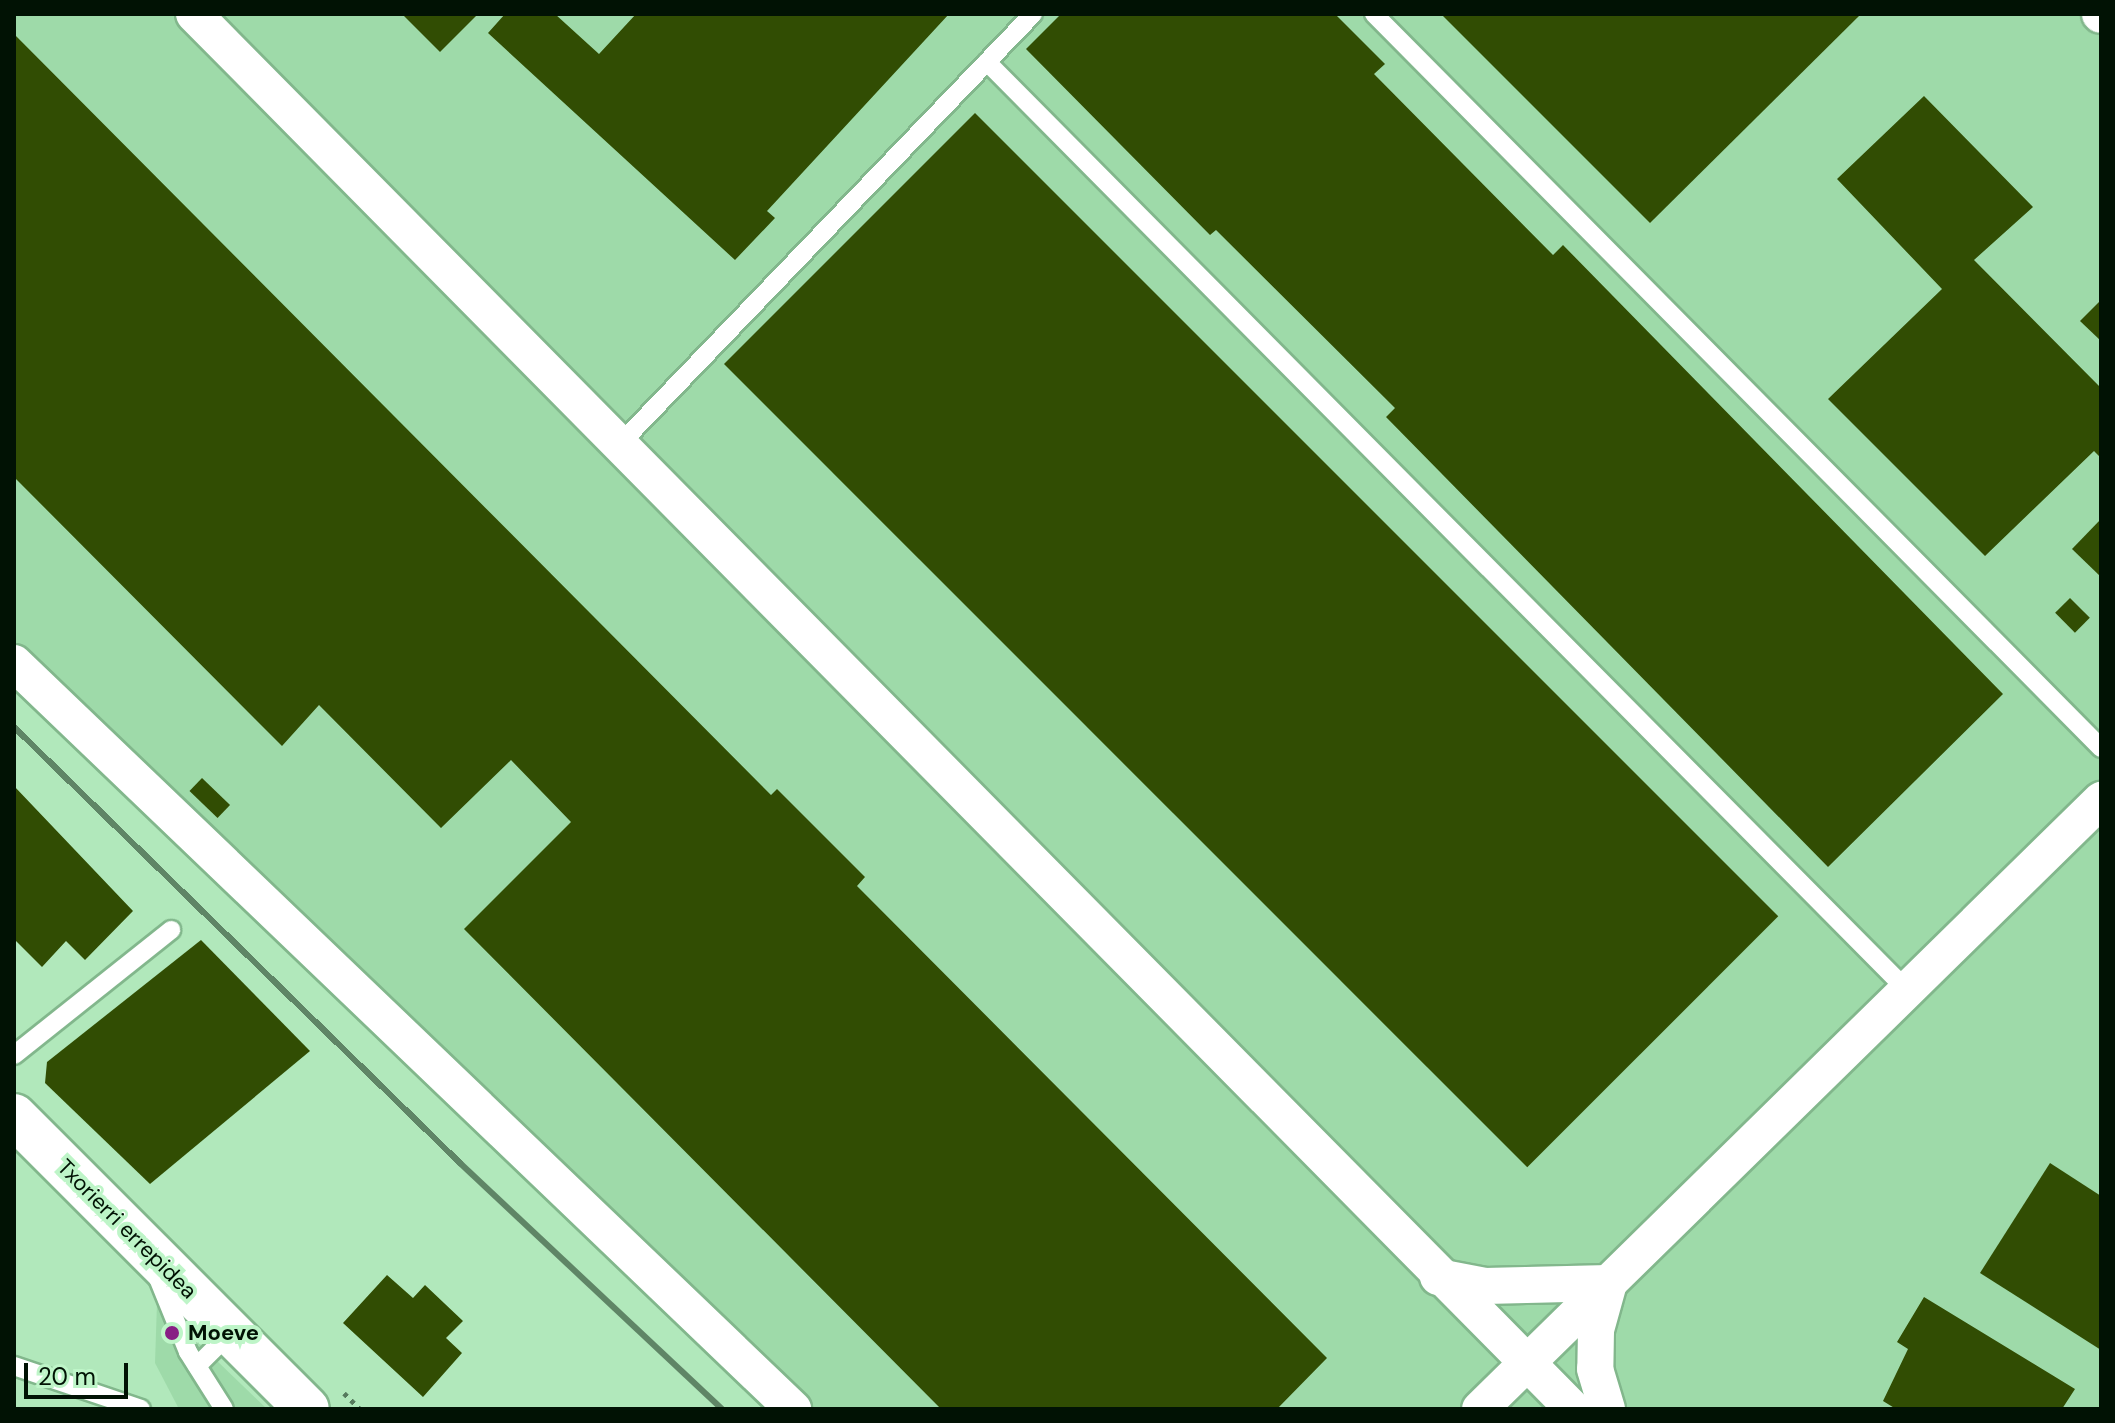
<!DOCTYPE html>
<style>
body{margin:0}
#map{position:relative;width:2115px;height:1423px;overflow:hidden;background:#b1e8bb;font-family:"DM Sans",sans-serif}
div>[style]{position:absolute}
.built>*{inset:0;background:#9edaa9}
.building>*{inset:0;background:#314d03;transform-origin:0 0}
.path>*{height:5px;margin-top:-2.5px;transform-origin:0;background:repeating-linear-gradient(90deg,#567a5d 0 4px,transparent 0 10px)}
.roads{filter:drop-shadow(2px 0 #82b78c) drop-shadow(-2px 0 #82b78c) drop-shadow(0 2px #82b78c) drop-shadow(0 -2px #82b78c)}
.service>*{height:18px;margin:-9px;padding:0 9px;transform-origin:9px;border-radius:9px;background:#fff}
.minor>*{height:36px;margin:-18px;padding:0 18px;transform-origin:18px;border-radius:18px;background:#fff}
.tertiary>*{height:44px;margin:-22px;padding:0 22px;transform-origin:22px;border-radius:22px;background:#fff}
.rail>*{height:6px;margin:-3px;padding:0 3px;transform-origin:3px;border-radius:3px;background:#5f8566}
.dots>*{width:22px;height:22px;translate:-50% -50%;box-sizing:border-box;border:4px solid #bef5c8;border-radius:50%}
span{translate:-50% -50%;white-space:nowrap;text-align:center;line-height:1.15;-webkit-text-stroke:8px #bef5c8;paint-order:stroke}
.street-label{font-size:22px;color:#011204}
.poi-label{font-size:22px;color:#011204;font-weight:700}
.left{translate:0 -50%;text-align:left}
.frame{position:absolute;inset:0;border:16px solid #011204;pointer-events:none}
.scale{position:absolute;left:24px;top:1363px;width:104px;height:36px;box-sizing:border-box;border:4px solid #011204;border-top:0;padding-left:10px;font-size:24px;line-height:28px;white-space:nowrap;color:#011204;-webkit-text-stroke:6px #bef5c8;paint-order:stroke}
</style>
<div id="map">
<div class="built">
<i style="clip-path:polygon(14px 14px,2101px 14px,2101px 1409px,812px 1409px,14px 668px)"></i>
<i style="clip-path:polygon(157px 1303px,267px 1409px,179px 1409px,155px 1363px)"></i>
</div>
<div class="building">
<i style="clip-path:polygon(402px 14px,478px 14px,440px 52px)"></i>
<i style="clip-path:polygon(505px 14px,555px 14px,599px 54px,636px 14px,949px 14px,767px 211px,775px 218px,735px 260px,488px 33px)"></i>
<i style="clip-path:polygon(1061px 14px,1335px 14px,1385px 64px,1374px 74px,1553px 255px,1563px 245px,2003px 694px,1828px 867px,1386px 417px,1395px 408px,1216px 230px,1210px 235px,1026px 49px)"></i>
<i style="clip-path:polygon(1441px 14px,1861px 14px,1650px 223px)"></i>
<i style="clip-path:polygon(14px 34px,771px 795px,777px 789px,865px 877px,857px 886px,1327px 1358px,1277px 1409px,941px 1409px,464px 929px,571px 822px,511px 760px,441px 828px,319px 705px,282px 746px,14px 477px)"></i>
<i style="clip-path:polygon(1924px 96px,2033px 207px,1974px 260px,2101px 388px,2101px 458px,2094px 451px,1985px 556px,1828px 399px,1942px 289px,1837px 179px)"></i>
<i style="left:975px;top:113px;width:1136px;height:355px;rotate:45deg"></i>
<i style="clip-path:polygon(2101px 300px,2101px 341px,2080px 321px)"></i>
<i style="clip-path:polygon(2101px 519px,2101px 577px,2072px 549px)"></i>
<i style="left:2070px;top:598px;width:28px;height:21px;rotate:45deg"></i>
<i style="left:202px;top:778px;width:39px;height:18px;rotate:44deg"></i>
<i style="clip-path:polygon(14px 786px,133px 911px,85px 960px,66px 941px,42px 967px,14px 939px)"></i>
<i style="clip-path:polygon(201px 940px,310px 1051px,150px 1184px,45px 1083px,47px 1062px)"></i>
<i style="clip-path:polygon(2050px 1163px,2101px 1196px,2101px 1350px,1980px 1273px)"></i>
<i style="clip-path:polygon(387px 1275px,413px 1298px,425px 1285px,463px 1321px,446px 1338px,462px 1353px,423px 1397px,343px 1323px)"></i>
<i style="clip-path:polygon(1924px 1297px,2075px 1389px,2062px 1409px,1896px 1409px,1883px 1401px,1908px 1349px,1897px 1342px)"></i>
</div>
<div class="path">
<i style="left:344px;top:1393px;width:23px;rotate:45deg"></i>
</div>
<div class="roads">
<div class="service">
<i style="left:1374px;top:14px;width:1033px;rotate:45.27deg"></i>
<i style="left:987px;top:62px;width:1308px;rotate:45.25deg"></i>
<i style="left:618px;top:446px;width:599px;rotate:-46.15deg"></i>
<i style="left:14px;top:1055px;width:201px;rotate:-38.5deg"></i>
<i style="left:158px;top:1278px;width:80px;rotate:67.9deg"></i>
<i style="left:188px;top:1352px;width:67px;rotate:57.7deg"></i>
<i style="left:14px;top:1366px;width:134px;rotate:18.7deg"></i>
<i style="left:197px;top:1366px;width:47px;rotate:-45deg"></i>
</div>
<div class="minor">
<i style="left:194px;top:14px;width:1962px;rotate:45.33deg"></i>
<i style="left:2100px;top:14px;width:1px;rotate:45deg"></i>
<i style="left:14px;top:663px;width:1079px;rotate:43.76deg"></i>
<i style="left:1438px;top:1277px;width:48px;rotate:10.8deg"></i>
<i style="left:1485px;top:1286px;width:124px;rotate:-1.4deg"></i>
<i style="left:1609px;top:1283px;width:49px;rotate:105.5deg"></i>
<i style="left:1596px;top:1330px;width:39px;rotate:91deg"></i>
<i style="left:1595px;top:1369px;width:42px;rotate:73.3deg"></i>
<i style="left:1480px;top:1409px;width:870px;rotate:-44.44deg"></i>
</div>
<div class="tertiary">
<i style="left:14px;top:1116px;width:414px;rotate:45deg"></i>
</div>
</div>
<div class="rail">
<i style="left:14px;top:727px;width:624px;rotate:44.35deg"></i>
<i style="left:460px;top:1163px;width:359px;rotate:43.2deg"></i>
</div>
<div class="dots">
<i style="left:172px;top:1333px;background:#881e84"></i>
</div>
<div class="street-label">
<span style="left:127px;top:1229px;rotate:45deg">Txorierri errepidea</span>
</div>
<div class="poi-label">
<span class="left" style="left:188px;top:1333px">Moeve</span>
</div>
<div class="frame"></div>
<div class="scale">20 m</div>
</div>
